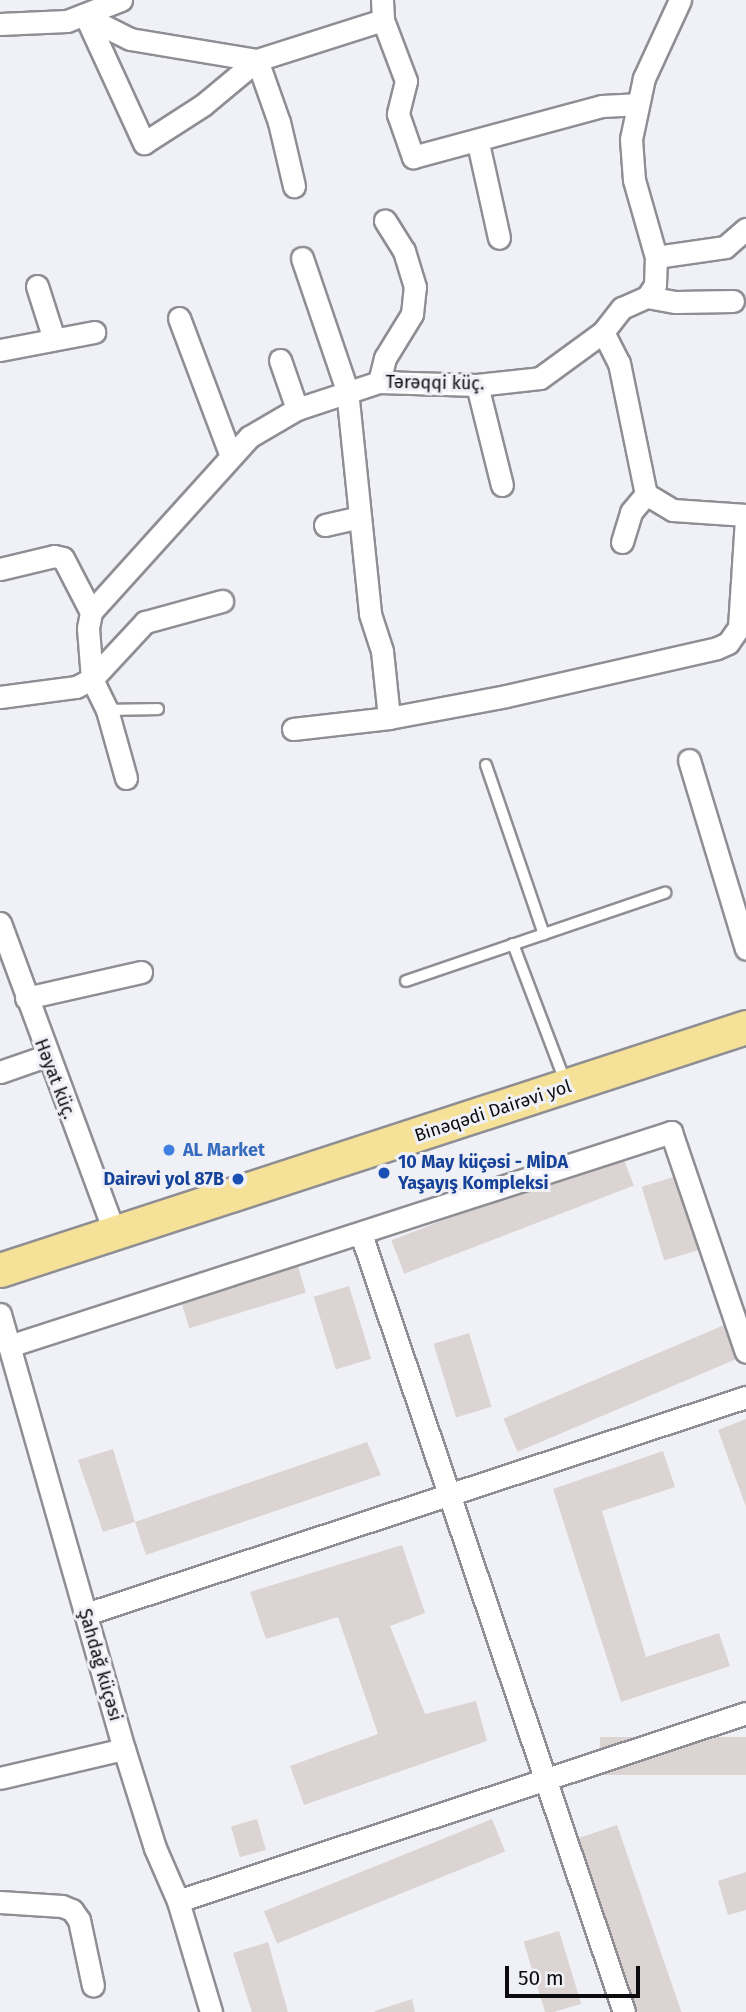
<!DOCTYPE html>
<meta charset="utf-8">
<style>
body{margin:0}
#map{position:relative;width:746px;height:2012px;overflow:hidden;background:#f0f0f7;font-family:"Fira Sans",sans-serif}
div>[style]{position:absolute}
.building>*{inset:0;background:#dcd4d2;transform-origin:0 0}
.roads{filter:drop-shadow(2px 0 #8e8e94) drop-shadow(-2px 0 #8e8e94) drop-shadow(0 2px #8e8e94) drop-shadow(0 -2px #8e8e94)}
.lane>*{height:10px;margin:-5px;padding:0 5px;transform-origin:5px;border-radius:5px;background:#fff}
.street>*{height:21px;margin:-10.5px;padding:0 10.5px;transform-origin:10.5px;border-radius:10.5px;background:#fff}
.primary>*{height:33px;margin:-16.5px;padding:0 16.5px;transform-origin:16.5px;border-radius:16.5px;background:#f5e197}
.dots>*{width:19px;height:19px;translate:-50% -50%;box-sizing:border-box;border:4px solid #f0f0f7;border-radius:50%}
span{translate:-50% -50%;white-space:nowrap;text-align:center;line-height:1.15;-webkit-text-stroke:6px #f0f0f7;paint-order:stroke}
.street-label{font-size:18px;color:#0c0c0f}
.shop-label{font-size:18px;color:#366cbe;font-weight:700}
.left{translate:0 -50%;text-align:left}
.transit-label{font-size:18px;color:#164399;font-weight:700}
.right{translate:-100% -50%;text-align:right}
.scale{position:absolute;left:505px;top:1966px;width:135px;height:32px;box-sizing:border-box;border:4px solid #0c0c0f;border-top:0;padding-left:9px;font-size:21px;line-height:24px;white-space:nowrap;color:#0c0c0f;-webkit-text-stroke:5px #f0f0f7;paint-order:stroke}
</style>
<div id="map">
<div class="building">
<i style="left:621px;top:1152px;width:36px;height:246px;rotate:69deg"></i>
<i style="left:677px;top:1176px;width:77px;height:37px;rotate:73deg"></i>
<i style="left:296px;top:1260px;width:34px;height:122px;rotate:73deg"></i>
<i style="left:349px;top:1286px;width:76px;height:37px;rotate:73deg"></i>
<i style="left:729px;top:1323px;width:36px;height:245px;rotate:67deg"></i>
<i style="left:469px;top:1333px;width:77px;height:37px;rotate:73deg"></i>
<i style="clip-path:polygon(746px 1419px,746px 1507px,718px 1430px)"></i>
<i style="clip-path:polygon(367px 1442px,381px 1475px,146px 1555px,135px 1522px,103px 1532px,78px 1460px,113px 1449px,135px 1522px)"></i>
<i style="clip-path:polygon(663px 1451px,675px 1487px,602px 1511px,646px 1657px,719px 1633px,730px 1666px,621px 1702px,553px 1489px)"></i>
<i style="clip-path:polygon(402px 1545px,425px 1613px,390px 1626px,425px 1714px,476px 1701px,487px 1741px,304px 1805px,290px 1766px,378px 1734px,338px 1617px,266px 1639px,250px 1592px)"></i>
<i style="left:746px;top:1737px;width:38px;height:146px;rotate:90deg"></i>
<i style="left:257px;top:1819px;width:32px;height:27px;rotate:74deg"></i>
<i style="left:492px;top:1819px;width:35px;height:246px;rotate:68deg"></i>
<i style="left:617px;top:1825px;width:198px;height:41px;rotate:71deg"></i>
<i style="clip-path:polygon(746px 1872px,746px 1910px,728px 1915px,718px 1881px)"></i>
<i style="left:559px;top:1931px;width:76px;height:37px;rotate:73deg"></i>
<i style="clip-path:polygon(268px 1942px,288px 2012px,252px 2012px,233px 1953px)"></i>
<i style="clip-path:polygon(412px 1999px,415px 2012px,375px 2012px,375px 2011px)"></i>
</div>
<div class="roads">
<div class="lane">
<i style="left:107px;top:710px;width:51px;rotate:-1.1deg"></i>
<i style="left:486px;top:765px;width:179px;rotate:71.1deg"></i>
<i style="left:513px;top:944px;width:147px;rotate:69.2deg"></i>
<i style="left:406px;top:981px;width:274px;rotate:-18.8deg"></i>
</div>
<div class="street">
<i style="left:382px;top:0;width:20px;rotate:87deg"></i>
<i style="left:383px;top:20px;width:65px;rotate:69.3deg"></i>
<i style="left:406px;top:81px;width:34px;rotate:104deg"></i>
<i style="left:398px;top:114px;width:46px;rotate:70.8deg"></i>
<i style="left:413px;top:157px;width:196px;rotate:-15.1deg"></i>
<i style="left:602px;top:106px;width:34px;rotate:-3deg"></i>
<i style="left:86px;top:17px;width:139px;rotate:65.3deg"></i>
<i style="left:144px;top:143px;width:70px;rotate:-32.8deg"></i>
<i style="left:203px;top:105px;width:70px;rotate:-39.8deg"></i>
<i style="left:257px;top:60px;width:132px;rotate:-17.6deg"></i>
<i style="left:86px;top:17px;width:49px;rotate:26.6deg"></i>
<i style="left:130px;top:39px;width:129px;rotate:9.4deg"></i>
<i style="left:257px;top:60px;width:66px;rotate:70.5deg"></i>
<i style="left:279px;top:122px;width:66px;rotate:76.8deg"></i>
<i style="left:0;top:24px;width:67px;rotate:-2.6deg"></i>
<i style="left:67px;top:21px;width:58px;rotate:-21.3deg"></i>
<i style="left:478px;top:143px;width:97px;rotate:77.5deg"></i>
<i style="left:656px;top:257px;width:70px;rotate:-8.2deg"></i>
<i style="left:725px;top:247px;width:28px;rotate:-41deg"></i>
<i style="left:302px;top:258px;width:139px;rotate:71.2deg"></i>
<i style="left:347px;top:390px;width:225px;rotate:84.1deg"></i>
<i style="left:370px;top:614px;width:39px;rotate:72deg"></i>
<i style="left:382px;top:651px;width:67px;rotate:84deg"></i>
<i style="left:37px;top:286px;width:52px;rotate:72.3deg"></i>
<i style="left:647px;top:297px;width:29px;rotate:10deg"></i>
<i style="left:676px;top:302px;width:57px;rotate:-1deg"></i>
<i style="left:179px;top:318px;width:147px;rotate:69.4deg"></i>
<i style="left:603px;top:332px;width:35px;rotate:63deg"></i>
<i style="left:619px;top:363px;width:134px;rotate:78.4deg"></i>
<i style="left:646px;top:494px;width:31px;rotate:31deg"></i>
<i style="left:673px;top:510px;width:73px;rotate:3.9deg"></i>
<i style="left:0;top:350px;width:96px;rotate:-10.8deg"></i>
<i style="left:280px;top:360px;width:52px;rotate:70.9deg"></i>
<i style="left:379px;top:382px;width:25px;rotate:-76deg"></i>
<i style="left:385px;top:358px;width:52px;rotate:-58.5deg"></i>
<i style="left:412px;top:314px;width:27px;rotate:-84deg"></i>
<i style="left:415px;top:287px;width:38px;rotate:-107deg"></i>
<i style="left:404px;top:251px;width:36px;rotate:-122deg"></i>
<i style="left:477px;top:385px;width:103px;rotate:76deg"></i>
<i style="left:325px;top:525px;width:36px;rotate:-13deg"></i>
<i style="left:622px;top:542px;width:31px;rotate:-73deg"></i>
<i style="left:631px;top:512px;width:23px;rotate:-50deg"></i>
<i style="left:0;top:569px;width:56px;rotate:-13.5deg"></i>
<i style="left:54px;top:556px;width:9px;rotate:13deg"></i>
<i style="left:63px;top:558px;width:61px;rotate:62.6deg"></i>
<i style="left:0;top:697px;width:77px;rotate:-7.5deg"></i>
<i style="left:76px;top:687px;width:18px;rotate:-27deg"></i>
<i style="left:92px;top:679px;width:51px;rotate:-94.5deg"></i>
<i style="left:88px;top:628px;width:16px;rotate:-79deg"></i>
<i style="left:91px;top:612px;width:236px;rotate:-47.9deg"></i>
<i style="left:249px;top:437px;width:56px;rotate:-30.3deg"></i>
<i style="left:297px;top:409px;width:86px;rotate:-18.2deg"></i>
<i style="left:379px;top:382px;width:98px;rotate:1.8deg"></i>
<i style="left:477px;top:385px;width:63px;rotate:-6.3deg"></i>
<i style="left:540px;top:378px;width:78px;rotate:-36.1deg"></i>
<i style="left:603px;top:332px;width:31px;rotate:-52deg"></i>
<i style="left:622px;top:308px;width:27px;rotate:-24deg"></i>
<i style="left:647px;top:297px;width:14px;rotate:-56deg"></i>
<i style="left:655px;top:285px;width:28px;rotate:-88deg"></i>
<i style="left:656px;top:257px;width:80px;rotate:-105.9deg"></i>
<i style="left:634px;top:180px;width:41px;rotate:-94.2deg"></i>
<i style="left:631px;top:139px;width:62px;rotate:-78deg"></i>
<i style="left:644px;top:78px;width:86px;rotate:-65.2deg"></i>
<i style="left:293px;top:729px;width:97px;rotate:-6.5deg"></i>
<i style="left:389px;top:718px;width:119px;rotate:-10.6deg"></i>
<i style="left:506px;top:696px;width:216px;rotate:-12.8deg"></i>
<i style="left:717px;top:648px;width:12px;rotate:-24deg"></i>
<i style="left:728px;top:643px;width:19px;rotate:-55deg"></i>
<i style="left:739px;top:627px;width:107px;rotate:-86.3deg"></i>
<i style="left:689px;top:760px;width:197px;rotate:73.2deg"></i>
<i style="left:126px;top:778px;width:71px;rotate:-105.6deg"></i>
<i style="left:107px;top:710px;width:34px;rotate:-116deg"></i>
<i style="left:92px;top:679px;width:78px;rotate:-47.1deg"></i>
<i style="left:145px;top:622px;width:80px;rotate:-15.3deg"></i>
<i style="left:0;top:923px;width:332px;rotate:69.7deg"></i>
<i style="left:26px;top:998px;width:118px;rotate:-12.7deg"></i>
<i style="left:0;top:1072px;width:49px;rotate:-19.2deg"></i>
<i style="left:361px;top:1234px;width:821px;rotate:71.32deg"></i>
<i style="left:0;top:1314px;width:452px;rotate:74.1deg"></i>
<i style="left:124px;top:1749px;width:104px;rotate:72.6deg"></i>
<i style="left:155px;top:1848px;width:58px;rotate:66.5deg"></i>
<i style="left:178px;top:1901px;width:116px;rotate:73.4deg"></i>
<i style="left:9px;top:1346px;width:696px;rotate:-17.91deg"></i>
<i style="left:671px;top:1132px;width:232px;rotate:71.2deg"></i>
<i style="left:86px;top:1614px;width:695px;rotate:-18.2deg"></i>
<i style="left:0;top:1778px;width:127px;rotate:-13.2deg"></i>
<i style="left:178px;top:1901px;width:598px;rotate:-18.31deg"></i>
<i style="left:0;top:1902px;width:62px;rotate:3.7deg"></i>
<i style="left:62px;top:1906px;width:11px;rotate:22deg"></i>
<i style="left:72px;top:1910px;width:12px;rotate:55deg"></i>
<i style="left:79px;top:1920px;width:67px;rotate:78deg"></i>
</div>
<div class="primary">
<i style="left:0;top:1270px;width:785px;rotate:-18.04deg"></i>
</div>
</div>
<div class="dots">
<i style="left:169px;top:1150px;background:#3f7fe0"></i>
<i style="left:384px;top:1173px;background:#1a4fb4"></i>
<i style="left:238px;top:1179px;background:#1a4fb4"></i>
</div>
<div class="street-label">
<span style="left:435px;top:383px;rotate:1deg">Tərəqqi küç.</span>
<span style="left:55px;top:1079px;rotate:69deg">Həyat küç.</span>
<span style="left:493px;top:1111px;rotate:-18deg">Binəqədi Dairəvi yol</span>
<span style="left:100px;top:1665px;rotate:74deg">Şahdağ küçəsi</span>
</div>
<div class="shop-label">
<span class="left" style="left:183px;top:1150px">AL Market</span>
</div>
<div class="transit-label">
<span class="left" style="left:398px;top:1173px">10 May küçəsi - MİDA<br>Yaşayış Kompleksi</span>
<span class="right" style="left:224px;top:1179px">Dairəvi yol 87B</span>
</div>
<div class="scale">50 m</div>
</div>
